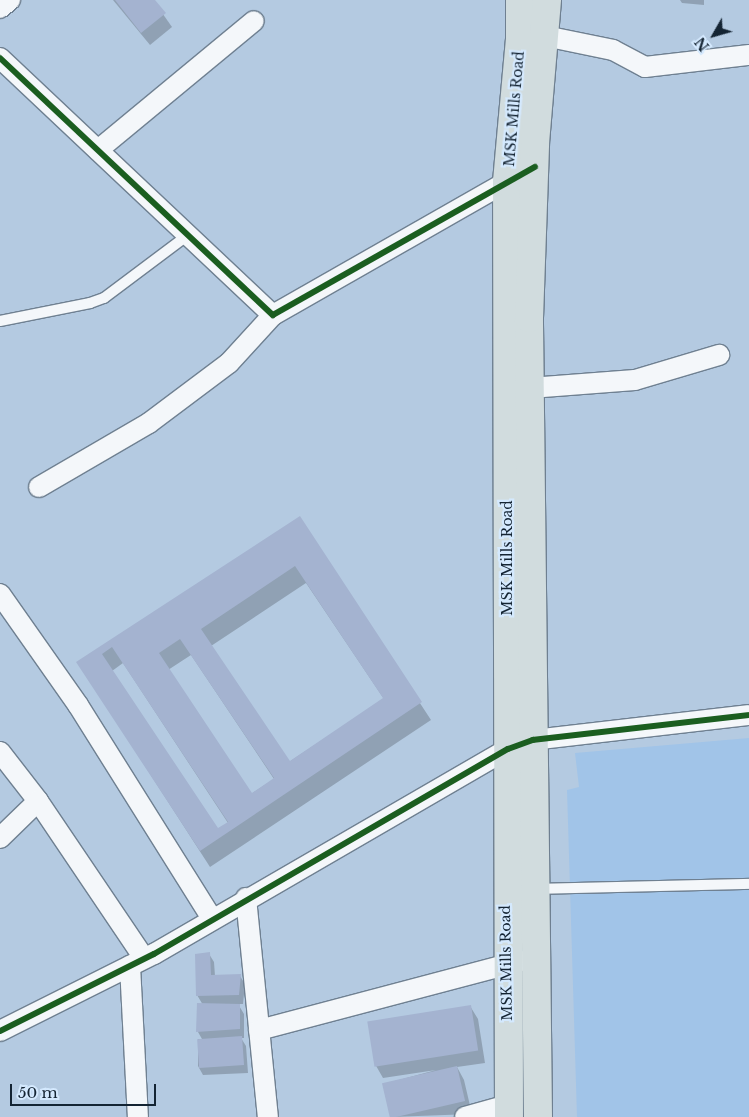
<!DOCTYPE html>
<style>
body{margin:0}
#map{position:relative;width:749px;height:1117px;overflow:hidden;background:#b4cae1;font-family:"Libre Baskerville",serif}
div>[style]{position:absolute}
.built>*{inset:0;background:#a1c4e8}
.shadow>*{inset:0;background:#0003}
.building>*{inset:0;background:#a4b3d0;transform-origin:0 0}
.roads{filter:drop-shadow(1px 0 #6f8091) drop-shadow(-1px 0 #6f8091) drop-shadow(0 1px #6f8091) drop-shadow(0 -1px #6f8091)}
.lane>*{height:10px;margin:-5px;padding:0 5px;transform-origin:5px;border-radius:5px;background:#f4f7fa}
.street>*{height:20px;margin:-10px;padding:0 10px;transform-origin:10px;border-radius:10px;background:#f4f7fa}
.primary>*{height:28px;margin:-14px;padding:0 14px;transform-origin:14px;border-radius:14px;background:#d1dcde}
.cycleway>*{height:6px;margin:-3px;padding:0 3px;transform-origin:3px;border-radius:3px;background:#1b5e20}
span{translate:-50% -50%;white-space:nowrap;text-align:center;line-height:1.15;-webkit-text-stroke:4.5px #d4e9fe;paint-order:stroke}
.street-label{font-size:14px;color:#142433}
.north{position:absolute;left:689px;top:10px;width:50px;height:50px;-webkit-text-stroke:4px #d4e9fe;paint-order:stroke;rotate:232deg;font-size:14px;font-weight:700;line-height:20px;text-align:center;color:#142433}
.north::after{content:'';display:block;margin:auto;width:18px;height:22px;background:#142433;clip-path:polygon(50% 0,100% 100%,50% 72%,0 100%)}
.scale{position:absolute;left:10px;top:1084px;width:146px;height:22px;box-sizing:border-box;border:2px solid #142433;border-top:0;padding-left:6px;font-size:15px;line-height:18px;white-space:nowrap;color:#142433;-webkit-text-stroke:4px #d4e9fe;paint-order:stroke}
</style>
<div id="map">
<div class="built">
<i style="clip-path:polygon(749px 738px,749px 1117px,577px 1117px,567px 790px,579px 787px,575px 753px)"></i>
</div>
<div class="shadow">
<i style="clip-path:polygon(113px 0,153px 0,172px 27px,150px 45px)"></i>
<i style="clip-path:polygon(680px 0,704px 0,704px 5px,682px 3px)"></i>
<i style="clip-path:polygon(evenodd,299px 518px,431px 720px,210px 867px,78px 662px,299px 518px,306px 583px,384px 699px,289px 762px,211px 646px,306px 583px,299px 518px,191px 655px,274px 779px,251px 794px,168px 670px,191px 655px,299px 518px,123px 663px,228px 823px,217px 830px,112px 671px,123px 663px)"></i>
<i style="clip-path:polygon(209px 954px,214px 962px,215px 976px,240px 976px,245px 984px,243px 1004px,238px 1004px,244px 1014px,244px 1038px,241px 1038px,246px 1046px,248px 1073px,203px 1075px,198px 1066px,198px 1039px,202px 1039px,198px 1032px,203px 1005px,197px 995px)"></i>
<i style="clip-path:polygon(470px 1006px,478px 1019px,485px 1063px,457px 1067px,464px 1080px,472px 1114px,391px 1117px,384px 1084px,436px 1070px,383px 1078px,375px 1064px)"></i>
</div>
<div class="building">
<i style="clip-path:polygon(115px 0,155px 0,166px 13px,141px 33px)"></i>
<i style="clip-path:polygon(evenodd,300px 516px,422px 702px,200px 851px,76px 662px,300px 516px,295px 566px,383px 698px,290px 761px,201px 629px,295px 566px,300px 516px,180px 639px,274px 778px,252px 793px,159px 653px,180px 639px,300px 516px,112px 647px,228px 822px,218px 828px,102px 654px,112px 647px)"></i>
<i style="clip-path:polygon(210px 952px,211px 975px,241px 974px,239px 995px,196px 996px,195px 954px)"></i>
<i style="clip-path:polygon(197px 1003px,240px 1004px,240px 1029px,196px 1032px)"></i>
<i style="left:471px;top:1005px;width:46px;height:105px;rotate:81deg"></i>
<i style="left:242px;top:1036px;width:29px;height:45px;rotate:86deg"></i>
<i style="left:457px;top:1066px;width:36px;height:77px;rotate:77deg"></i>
</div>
<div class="roads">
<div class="lane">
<i style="left:0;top:321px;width:92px;rotate:-11.3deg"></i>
<i style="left:90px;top:303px;width:15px;rotate:-20deg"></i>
<i style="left:104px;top:298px;width:105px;rotate:-36.9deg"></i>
<i style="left:538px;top:889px;width:211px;rotate:-1.4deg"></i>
</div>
<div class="street">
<i style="left:0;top:8px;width:13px;rotate:-39deg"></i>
<i style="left:545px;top:36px;width:69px;rotate:11.6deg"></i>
<i style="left:613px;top:50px;width:36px;rotate:28deg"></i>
<i style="left:645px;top:67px;width:105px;rotate:-6.6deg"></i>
<i style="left:0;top:58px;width:375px;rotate:43.3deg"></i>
<i style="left:273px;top:315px;width:281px;rotate:-29.7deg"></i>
<i style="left:98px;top:150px;width:202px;rotate:-39.6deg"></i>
<i style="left:530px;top:388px;width:105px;rotate:-4.4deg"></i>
<i style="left:635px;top:380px;width:88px;rotate:-16.6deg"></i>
<i style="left:39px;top:487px;width:127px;rotate:-30.2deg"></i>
<i style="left:149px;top:423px;width:100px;rotate:-36.9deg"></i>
<i style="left:229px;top:363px;width:65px;rotate:-47.5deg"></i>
<i style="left:0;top:594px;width:136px;rotate:54.9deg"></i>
<i style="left:78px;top:705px;width:252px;rotate:57.9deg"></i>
<i style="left:0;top:752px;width:62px;rotate:52.2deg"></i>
<i style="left:38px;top:801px;width:189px;rotate:56deg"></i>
<i style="left:0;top:838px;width:53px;rotate:-44.2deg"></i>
<i style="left:246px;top:898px;width:220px;rotate:84.3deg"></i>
<i style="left:130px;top:966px;width:151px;rotate:87deg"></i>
<i style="left:259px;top:1030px;width:271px;rotate:-14.8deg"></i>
<i style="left:0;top:1031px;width:172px;rotate:-26.6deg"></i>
<i style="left:154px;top:954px;width:409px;rotate:-30.1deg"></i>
<i style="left:508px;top:749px;width:27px;rotate:-20deg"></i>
<i style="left:533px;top:740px;width:217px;rotate:-6.6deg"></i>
<i style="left:465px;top:1117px;width:45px;rotate:-15.6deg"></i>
</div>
<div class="primary">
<i style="left:509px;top:1117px;width:935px;rotate:-90.12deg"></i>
<i style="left:507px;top:182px;width:144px;rotate:-84.8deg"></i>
<i style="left:520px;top:39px;width:39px;rotate:-90deg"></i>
<i style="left:538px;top:1117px;width:799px;rotate:-90.65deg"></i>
<i style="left:529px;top:318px;width:175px;rotate:-88deg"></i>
<i style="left:535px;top:143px;width:144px;rotate:-85.2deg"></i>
</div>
</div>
<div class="cycleway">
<i style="left:0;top:58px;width:375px;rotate:43.3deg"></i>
<i style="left:273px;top:315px;width:301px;rotate:-29.5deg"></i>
<i style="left:0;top:1031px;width:172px;rotate:-26.6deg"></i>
<i style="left:154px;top:954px;width:409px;rotate:-30.1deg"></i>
<i style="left:508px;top:749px;width:27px;rotate:-20deg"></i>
<i style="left:533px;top:740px;width:217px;rotate:-6.6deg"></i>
</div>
<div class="street-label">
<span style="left:514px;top:109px;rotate:-85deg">MSK Mills Road</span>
<span style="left:507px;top:558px;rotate:-90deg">MSK Mills Road</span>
<span style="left:506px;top:963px;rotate:-91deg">MSK Mills Road</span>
</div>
<div class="north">N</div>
<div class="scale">50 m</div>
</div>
